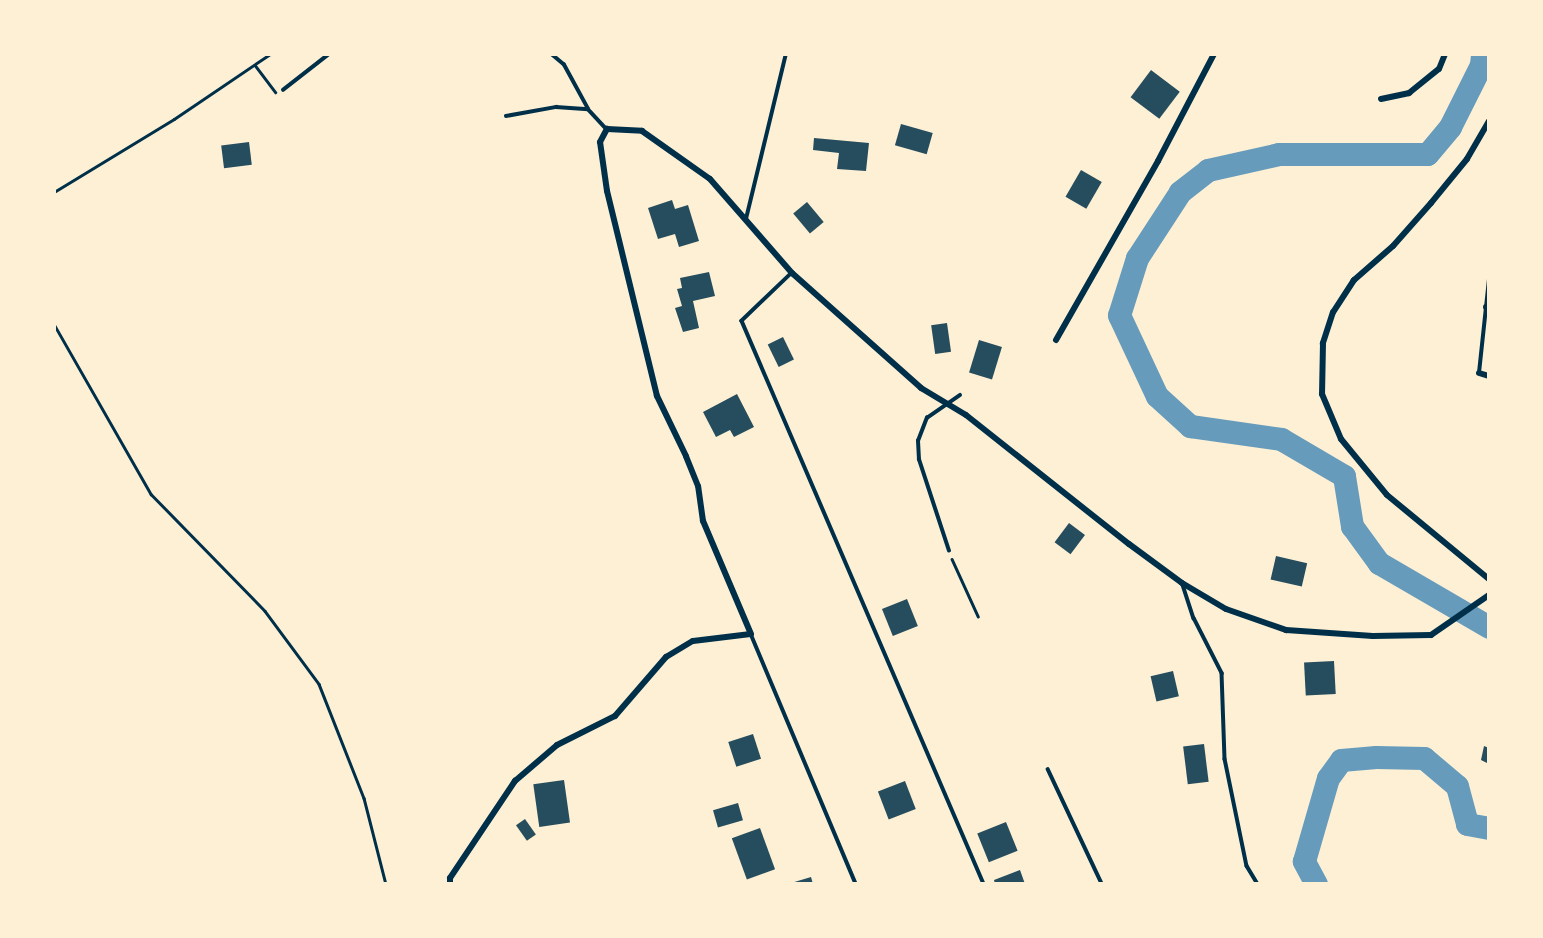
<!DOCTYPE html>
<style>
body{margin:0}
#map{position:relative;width:1543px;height:938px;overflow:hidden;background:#fdf0d5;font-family:"Fira Sans",sans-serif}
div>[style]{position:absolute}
.river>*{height:23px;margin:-11.5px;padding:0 11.5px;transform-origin:11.5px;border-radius:11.5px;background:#669bbc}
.building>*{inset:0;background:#264d5e;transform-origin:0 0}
.path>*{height:2.5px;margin:-1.25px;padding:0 1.25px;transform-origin:1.25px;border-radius:1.25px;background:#003049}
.service>*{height:3.5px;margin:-1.75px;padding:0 1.75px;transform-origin:1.75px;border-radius:1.75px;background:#003049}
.minor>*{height:6px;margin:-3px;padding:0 3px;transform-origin:3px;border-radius:3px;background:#003049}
span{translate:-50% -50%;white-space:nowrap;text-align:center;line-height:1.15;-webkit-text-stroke:6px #fdf0d5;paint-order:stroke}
.frame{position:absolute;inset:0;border:56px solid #fdf0d5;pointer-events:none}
</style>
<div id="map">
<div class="river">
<i style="left:1482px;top:54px;width:11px;rotate:95deg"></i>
<i style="left:1481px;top:65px;width:69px;rotate:116.6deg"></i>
<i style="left:1450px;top:127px;width:35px;rotate:130deg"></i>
<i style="left:1427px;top:154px;width:148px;rotate:180deg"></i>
<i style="left:1279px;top:154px;width:73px;rotate:167.3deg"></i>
<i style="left:1208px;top:170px;width:36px;rotate:142deg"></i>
<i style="left:1180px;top:192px;width:79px;rotate:123.1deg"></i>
<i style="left:1137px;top:258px;width:60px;rotate:107.5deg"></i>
<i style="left:1119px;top:315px;width:89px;rotate:64.9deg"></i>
<i style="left:1157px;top:396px;width:45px;rotate:42.3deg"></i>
<i style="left:1190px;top:426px;width:92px;rotate:8.1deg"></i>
<i style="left:1281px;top:439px;width:73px;rotate:30.4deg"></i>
<i style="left:1344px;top:476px;width:51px;rotate:80.9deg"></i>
<i style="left:1352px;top:526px;width:46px;rotate:53.9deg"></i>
<i style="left:1379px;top:563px;width:127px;rotate:30.2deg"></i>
<i style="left:1316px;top:884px;width:26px;rotate:-118deg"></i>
<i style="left:1304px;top:861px;width:86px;rotate:-73.9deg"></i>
<i style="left:1328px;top:778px;width:22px;rotate:-54deg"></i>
<i style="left:1341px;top:760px;width:35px;rotate:-5deg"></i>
<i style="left:1376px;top:757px;width:48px;rotate:1.2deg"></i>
<i style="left:1424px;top:758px;width:43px;rotate:40.3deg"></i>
<i style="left:1457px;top:786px;width:39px;rotate:75deg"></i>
<i style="left:1467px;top:824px;width:22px;rotate:10deg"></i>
</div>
<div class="building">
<i style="left:1151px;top:70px;width:36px;height:34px;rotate:37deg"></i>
<i style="left:901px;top:124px;width:33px;height:22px;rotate:16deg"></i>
<i style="clip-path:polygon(814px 138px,869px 143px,866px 171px,837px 169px,839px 153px,813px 150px)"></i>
<i style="left:249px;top:142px;width:23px;height:28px;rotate:83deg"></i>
<i style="left:1081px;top:170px;width:24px;height:31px;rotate:30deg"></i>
<i style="clip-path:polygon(672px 200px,675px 209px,688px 205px,699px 241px,679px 247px,675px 234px,658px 239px,648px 208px)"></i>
<i style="left:807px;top:202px;width:26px;height:18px;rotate:50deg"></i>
<i style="clip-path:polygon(709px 272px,715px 296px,693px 301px,699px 328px,683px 332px,675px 308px,682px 306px,677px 289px,682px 288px,680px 278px)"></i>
<i style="left:947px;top:323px;width:29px;height:16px;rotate:82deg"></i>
<i style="left:783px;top:337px;width:25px;height:17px;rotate:64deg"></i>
<i style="left:979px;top:340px;width:24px;height:34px;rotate:17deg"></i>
<i style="clip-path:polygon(737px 394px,754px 427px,734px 437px,730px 430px,716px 437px,703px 412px)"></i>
<i style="left:1069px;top:523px;width:20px;height:24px;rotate:37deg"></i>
<i style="left:1276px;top:556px;width:32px;height:24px;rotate:13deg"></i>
<i style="left:907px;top:599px;width:29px;height:27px;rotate:68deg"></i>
<i style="left:1334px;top:661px;width:33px;height:30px;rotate:87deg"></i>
<i style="left:1173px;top:671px;width:26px;height:23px;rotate:77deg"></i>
<i style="left:753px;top:734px;width:26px;height:26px;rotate:72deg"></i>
<i style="left:1204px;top:744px;width:38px;height:21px;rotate:83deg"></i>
<i style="clip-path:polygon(1484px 746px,1489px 748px,1489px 764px,1481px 760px)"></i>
<i style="left:564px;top:780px;width:43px;height:31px;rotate:82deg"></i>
<i style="left:905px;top:781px;width:30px;height:29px;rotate:69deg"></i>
<i style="left:738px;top:803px;width:18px;height:26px;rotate:74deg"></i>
<i style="left:525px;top:819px;width:19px;height:11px;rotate:55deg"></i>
<i style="left:1006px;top:822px;width:31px;height:31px;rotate:68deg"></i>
<i style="left:760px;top:828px;width:44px;height:30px;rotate:70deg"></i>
<i style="clip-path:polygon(1020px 870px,1025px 884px,995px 884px,994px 880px)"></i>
<i style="clip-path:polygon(811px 877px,813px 884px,791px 884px,791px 883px)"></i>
</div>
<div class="path">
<i style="left:255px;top:65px;width:34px;rotate:53deg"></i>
<i style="left:54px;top:192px;width:140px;rotate:-31.3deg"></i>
<i style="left:174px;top:119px;width:116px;rotate:-34.1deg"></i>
<i style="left:54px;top:324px;width:196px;rotate:60.3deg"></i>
<i style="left:151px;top:494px;width:163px;rotate:45.7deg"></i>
<i style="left:265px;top:611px;width:91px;rotate:53.5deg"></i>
<i style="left:319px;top:684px;width:123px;rotate:68.5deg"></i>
<i style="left:364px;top:798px;width:89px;rotate:75.7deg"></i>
<i style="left:952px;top:559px;width:63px;rotate:65.5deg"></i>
</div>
<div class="service">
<i style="left:283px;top:90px;width:58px;rotate:-38deg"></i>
<i style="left:588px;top:109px;width:26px;rotate:47deg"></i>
<i style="left:506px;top:116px;width:51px;rotate:-10.2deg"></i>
<i style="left:556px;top:107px;width:32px;rotate:4deg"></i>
<i style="left:588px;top:109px;width:50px;rotate:-118.6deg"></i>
<i style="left:564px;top:65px;width:17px;rotate:-140deg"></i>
<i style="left:746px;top:219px;width:170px;rotate:-76.4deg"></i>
<i style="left:791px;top:274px;width:68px;rotate:136.2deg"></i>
<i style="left:742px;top:321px;width:613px;rotate:66.74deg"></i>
<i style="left:1479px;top:373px;width:95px;rotate:-83.9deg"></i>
<i style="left:949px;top:551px;width:96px;rotate:-108.2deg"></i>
<i style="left:919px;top:460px;width:19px;rotate:-93deg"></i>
<i style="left:918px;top:441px;width:25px;rotate:-69deg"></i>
<i style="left:927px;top:418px;width:40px;rotate:-34.9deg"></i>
<i style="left:1183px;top:585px;width:35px;rotate:72deg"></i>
<i style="left:1194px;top:618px;width:62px;rotate:63deg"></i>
<i style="left:1222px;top:673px;width:86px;rotate:88deg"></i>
<i style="left:1225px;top:759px;width:109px;rotate:78.4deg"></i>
<i style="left:1247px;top:866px;width:21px;rotate:59deg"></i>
<i style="left:751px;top:634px;width:271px;rotate:67.2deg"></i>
<i style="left:1048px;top:769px;width:127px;rotate:64.8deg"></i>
</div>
<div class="minor">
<i style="left:1381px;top:99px;width:29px;rotate:-12deg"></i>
<i style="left:1409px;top:93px;width:38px;rotate:-39deg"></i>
<i style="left:1439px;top:69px;width:16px;rotate:-68deg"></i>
<i style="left:1489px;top:121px;width:44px;rotate:120.1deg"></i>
<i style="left:1467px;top:159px;width:57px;rotate:129.3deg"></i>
<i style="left:1431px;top:203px;width:57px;rotate:131.5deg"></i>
<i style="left:1393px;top:246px;width:52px;rotate:138.9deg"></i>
<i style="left:1354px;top:280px;width:38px;rotate:123deg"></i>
<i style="left:1333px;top:312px;width:33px;rotate:108deg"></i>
<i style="left:1323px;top:343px;width:51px;rotate:91.1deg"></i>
<i style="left:1322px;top:394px;width:49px;rotate:67.1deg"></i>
<i style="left:1341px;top:439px;width:72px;rotate:50.6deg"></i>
<i style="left:1387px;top:495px;width:132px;rotate:39.5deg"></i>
<i style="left:1486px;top:307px;width:3px"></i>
<i style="left:1056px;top:340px;width:206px;rotate:-60.3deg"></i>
<i style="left:1158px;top:161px;width:121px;rotate:-62.4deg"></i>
<i style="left:1479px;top:373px;width:10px;rotate:17deg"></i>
<i style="left:450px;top:884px;width:6px;rotate:-90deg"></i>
<i style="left:450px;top:878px;width:117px;rotate:-56.2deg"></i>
<i style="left:515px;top:781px;width:55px;rotate:-40.6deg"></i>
<i style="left:557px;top:745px;width:65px;rotate:-26.6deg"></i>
<i style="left:615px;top:716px;width:78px;rotate:-49.2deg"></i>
<i style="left:666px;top:657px;width:31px;rotate:-31deg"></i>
<i style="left:693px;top:641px;width:58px;rotate:-6.9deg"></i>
<i style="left:751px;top:634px;width:123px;rotate:-113deg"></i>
<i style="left:703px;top:521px;width:35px;rotate:-98deg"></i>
<i style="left:698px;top:486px;width:32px;rotate:-112deg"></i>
<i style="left:686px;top:456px;width:67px;rotate:-115.8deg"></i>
<i style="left:657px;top:396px;width:211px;rotate:-103.7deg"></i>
<i style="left:607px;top:191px;width:49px;rotate:-98.1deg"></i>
<i style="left:600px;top:142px;width:15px;rotate:-62deg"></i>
<i style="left:607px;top:129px;width:35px;rotate:3deg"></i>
<i style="left:642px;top:131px;width:83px;rotate:35.2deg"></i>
<i style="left:710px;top:179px;width:125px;rotate:48.9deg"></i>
<i style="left:792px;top:273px;width:173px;rotate:41.7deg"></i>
<i style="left:921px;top:388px;width:52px;rotate:31deg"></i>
<i style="left:966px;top:415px;width:208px;rotate:38.4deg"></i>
<i style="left:1129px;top:544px;width:66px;rotate:36.3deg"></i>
<i style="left:1182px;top:583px;width:51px;rotate:30.6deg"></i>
<i style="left:1226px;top:609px;width:64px;rotate:19.3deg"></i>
<i style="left:1286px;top:630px;width:87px;rotate:3.9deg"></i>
<i style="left:1373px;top:636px;width:58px;rotate:-1deg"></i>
<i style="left:1431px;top:635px;width:70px;rotate:-34.6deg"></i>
</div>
<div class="frame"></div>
</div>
